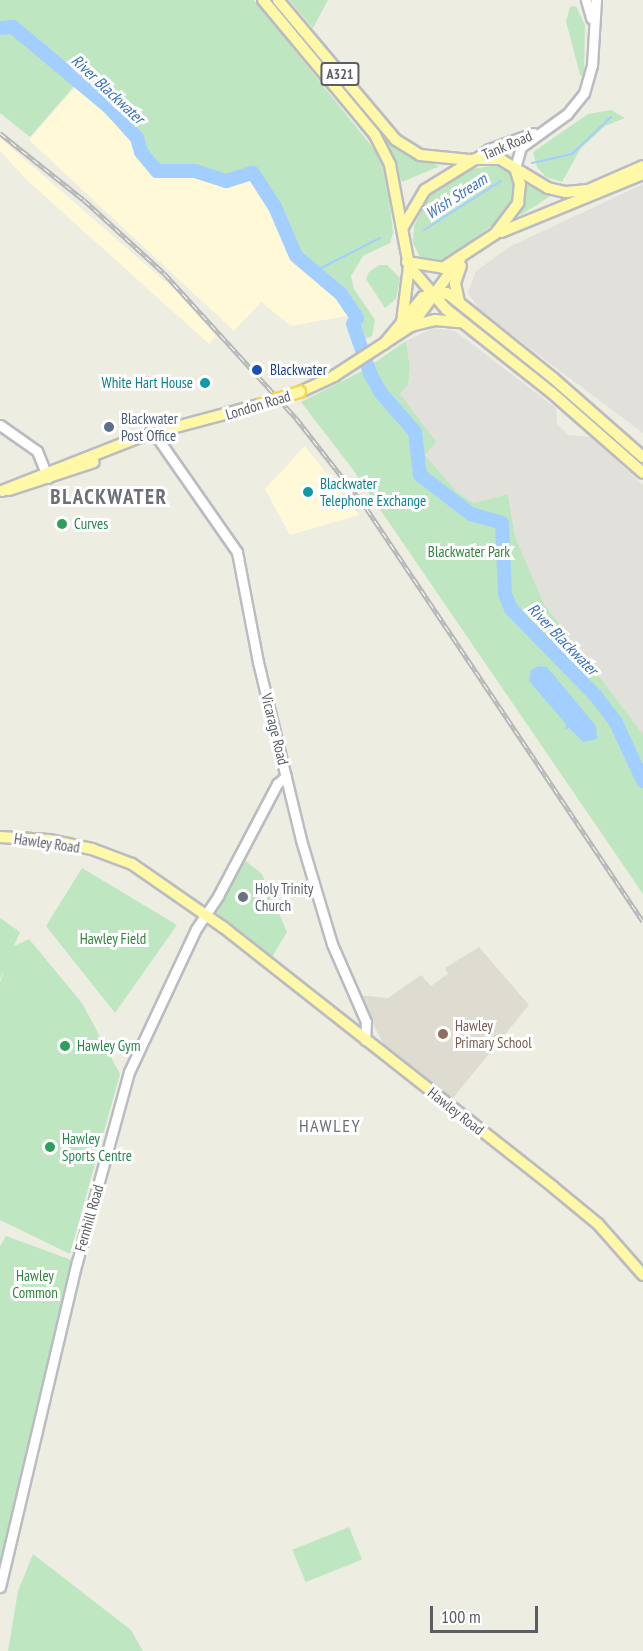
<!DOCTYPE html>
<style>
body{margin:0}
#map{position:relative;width:643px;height:1651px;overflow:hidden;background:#eeede2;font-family:"PT Sans Narrow",sans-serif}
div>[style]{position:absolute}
.commercial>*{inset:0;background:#fff9d7}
.industrial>*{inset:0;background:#e2e0da}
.education>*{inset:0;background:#dedcd1}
.green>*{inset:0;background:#bee7c1;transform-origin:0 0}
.water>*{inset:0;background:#a2cfff}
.stream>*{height:2px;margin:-1px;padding:0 1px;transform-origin:1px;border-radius:1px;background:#a2cfff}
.river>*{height:14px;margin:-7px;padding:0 7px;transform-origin:7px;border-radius:7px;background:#a2cfff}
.roads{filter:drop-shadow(2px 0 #babcc2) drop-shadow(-2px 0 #babcc2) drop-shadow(0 2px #babcc2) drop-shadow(0 -2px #babcc2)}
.minor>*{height:9px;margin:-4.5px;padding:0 4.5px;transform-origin:4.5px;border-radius:4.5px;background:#fff}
.major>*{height:10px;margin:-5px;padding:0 5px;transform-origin:5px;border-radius:5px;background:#fff8a7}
.rail>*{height:4.5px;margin-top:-2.25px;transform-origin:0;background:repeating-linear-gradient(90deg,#fff 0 7px,#b6b7b7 0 14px);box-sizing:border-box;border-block:2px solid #b6b7b7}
.bridges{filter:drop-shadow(2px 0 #f6d653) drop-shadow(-2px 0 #f6d653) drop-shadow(0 2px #f6d653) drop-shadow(0 -2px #f6d653)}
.major-bridge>*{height:10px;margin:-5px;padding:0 5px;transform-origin:5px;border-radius:5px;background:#fff8a7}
.dots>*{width:16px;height:16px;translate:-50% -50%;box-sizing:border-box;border:3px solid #fff;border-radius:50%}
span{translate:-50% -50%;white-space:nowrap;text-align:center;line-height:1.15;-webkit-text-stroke:6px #fff;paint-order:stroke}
.shield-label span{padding:2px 4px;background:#fff;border:2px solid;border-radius:4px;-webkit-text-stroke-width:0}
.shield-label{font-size:14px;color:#5b5e64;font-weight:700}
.street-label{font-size:15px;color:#5b5e64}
.transit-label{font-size:15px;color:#164399}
.left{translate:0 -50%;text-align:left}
.culture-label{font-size:15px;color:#0d838f}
.right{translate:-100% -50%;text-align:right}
.service-label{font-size:15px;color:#4e5e75}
.leisure-label{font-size:15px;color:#27864d}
.park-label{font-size:15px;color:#31853c}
.worship-label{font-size:15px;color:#5b616d}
.education-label{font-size:15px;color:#785e54}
.water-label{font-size:16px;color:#3d72be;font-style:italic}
.quarter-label{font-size:18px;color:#6c7076;letter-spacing:1.5px}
.district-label{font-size:21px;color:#6c7076;font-weight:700;letter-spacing:1.5px}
.scale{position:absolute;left:430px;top:1606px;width:108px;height:27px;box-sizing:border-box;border:3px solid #5b5e64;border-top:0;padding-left:8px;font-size:18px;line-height:21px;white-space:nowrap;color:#5b5e64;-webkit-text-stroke:4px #fff;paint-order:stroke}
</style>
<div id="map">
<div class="commercial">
<i style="clip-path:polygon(77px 85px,125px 126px,149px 168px,157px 173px,194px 173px,226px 183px,253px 175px,274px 208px,295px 258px,339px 295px,352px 315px,291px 326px,261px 302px,234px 331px,29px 140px)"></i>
<i style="clip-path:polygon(0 138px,175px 290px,216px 336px,209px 344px,29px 182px,0 151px)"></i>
<i style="clip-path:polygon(305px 446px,359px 515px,290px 535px,265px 489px)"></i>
</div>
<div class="industrial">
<i style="clip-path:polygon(643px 184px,643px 433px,480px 311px,468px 293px,476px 271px,511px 246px)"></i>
<i style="clip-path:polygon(433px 328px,455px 331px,556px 408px,557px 424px,568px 435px,591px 437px,643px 485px,643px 734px,544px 604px,515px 536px,508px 494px,474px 503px,458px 493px,425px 455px,400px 394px,408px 385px,410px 368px,406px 341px)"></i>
</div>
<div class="education">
<i style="clip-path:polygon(479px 947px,529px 1005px,452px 1099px,386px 1049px,358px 995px,388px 998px,421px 975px,431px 986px,448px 974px,445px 968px)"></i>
</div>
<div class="green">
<i style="clip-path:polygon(0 0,254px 0,378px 154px,388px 184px,393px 233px,390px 243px,363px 256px,351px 276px,354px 289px,375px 320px,372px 336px,362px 340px,360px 317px,343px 292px,299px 254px,276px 201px,254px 169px,224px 176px,195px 167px,158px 165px,128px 121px,81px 78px,30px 137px,0 113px)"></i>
<i style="clip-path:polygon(289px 0,328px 0,313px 28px)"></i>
<i style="clip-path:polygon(576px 6px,585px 25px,584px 76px,580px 75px,566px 21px,570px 7px)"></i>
<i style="clip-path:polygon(306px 40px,392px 144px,407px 155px,440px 166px,402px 182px,381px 134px)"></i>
<i style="clip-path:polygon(611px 110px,625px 118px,605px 126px,581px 148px,562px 182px,546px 177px,537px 167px,533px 152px,588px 114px)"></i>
<i style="clip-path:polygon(497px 165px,509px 172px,515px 185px,511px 206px,503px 217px,444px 261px,421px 259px,413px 243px,414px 226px,428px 197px,472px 169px)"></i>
<i style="clip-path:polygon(526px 181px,552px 195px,521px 215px,519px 213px)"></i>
<i style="clip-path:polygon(379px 265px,387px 265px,400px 278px,396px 299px,385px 308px,366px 279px,369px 272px)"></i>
<i style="clip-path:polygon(406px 341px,410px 368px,408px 385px,400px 394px,436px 442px,425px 455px,458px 493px,474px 503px,508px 494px,515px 536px,544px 604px,643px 734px,643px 894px,351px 467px,301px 402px,362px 371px)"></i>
<i style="clip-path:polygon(241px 857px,262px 874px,287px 932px,272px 957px,213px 910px)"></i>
<i style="clip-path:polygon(82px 868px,177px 925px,115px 1013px,46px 926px)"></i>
<i style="clip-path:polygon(0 918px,20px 932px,14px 946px,29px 939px,82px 1003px,120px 1074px,70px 1254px,0 1220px,0 982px,4px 971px,0 979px)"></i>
<i style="clip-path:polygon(6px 1236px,77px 1262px,0 1589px,0 1246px)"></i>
<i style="left:349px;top:1527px;width:35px;height:61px;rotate:68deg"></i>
<i style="clip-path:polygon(33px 1554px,131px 1630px,143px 1651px,8px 1651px,18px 1591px)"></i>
</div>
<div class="water">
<i style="clip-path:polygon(539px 666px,547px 667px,596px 726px,597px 739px,583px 742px,569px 728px,565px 730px,566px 724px,529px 681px,531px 670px)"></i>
</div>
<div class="stream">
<i style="left:532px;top:163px;width:41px;rotate:-12.7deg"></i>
<i style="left:572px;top:154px;width:54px;rotate:-43.5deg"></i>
<i style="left:424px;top:230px;width:91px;rotate:-32.5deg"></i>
<i style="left:315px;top:271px;width:73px;rotate:-26.9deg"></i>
</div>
<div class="river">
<i style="left:0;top:28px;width:13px;rotate:-4deg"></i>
<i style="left:13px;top:27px;width:125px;rotate:39.8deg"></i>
<i style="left:109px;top:107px;width:42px;rotate:47.9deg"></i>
<i style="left:137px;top:138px;width:15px;rotate:74deg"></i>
<i style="left:141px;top:152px;width:25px;rotate:50deg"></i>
<i style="left:157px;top:171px;width:38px"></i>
<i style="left:195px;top:171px;width:33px;rotate:18deg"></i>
<i style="left:226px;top:181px;width:28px;rotate:-17deg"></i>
<i style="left:253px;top:173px;width:40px;rotate:57.1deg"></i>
<i style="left:275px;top:207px;width:53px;rotate:66.8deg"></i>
<i style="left:296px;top:256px;width:59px;rotate:40.2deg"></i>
<i style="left:341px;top:294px;width:29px;rotate:56deg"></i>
<i style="left:357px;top:318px;width:7px;rotate:124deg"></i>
<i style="left:353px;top:324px;width:52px;rotate:70.9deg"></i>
<i style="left:370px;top:373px;width:21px;rotate:62deg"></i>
<i style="left:380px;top:392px;width:53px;rotate:48.8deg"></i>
<i style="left:415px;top:432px;width:43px;rotate:83.4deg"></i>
<i style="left:420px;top:475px;width:64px;rotate:37.4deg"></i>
<i style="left:471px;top:514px;width:32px;rotate:16deg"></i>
<i style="left:502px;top:523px;width:71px;rotate:87.6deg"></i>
<i style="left:505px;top:594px;width:16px;rotate:68deg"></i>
<i style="left:511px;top:609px;width:122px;rotate:45.7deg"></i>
<i style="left:596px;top:696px;width:34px;rotate:53deg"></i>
<i style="left:616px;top:723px;width:64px;rotate:65deg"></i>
</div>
<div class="roads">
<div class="minor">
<i style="left:586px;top:0;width:19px;rotate:74deg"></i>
<i style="left:475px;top:159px;width:17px;rotate:-36deg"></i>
<i style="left:489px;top:149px;width:47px;rotate:-20deg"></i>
<i style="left:515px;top:168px;width:22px;rotate:-74deg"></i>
<i style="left:521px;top:147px;width:57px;rotate:-35.7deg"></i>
<i style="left:567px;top:114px;width:27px;rotate:-51deg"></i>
<i style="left:584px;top:93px;width:29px;rotate:-74deg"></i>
<i style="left:592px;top:65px;width:65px;rotate:-86.5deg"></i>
<i style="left:0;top:425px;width:45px;rotate:35.1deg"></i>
<i style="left:37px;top:451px;width:29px;rotate:68deg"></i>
<i style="left:154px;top:433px;width:145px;rotate:55.1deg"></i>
<i style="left:237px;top:552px;width:112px;rotate:79.2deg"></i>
<i style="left:258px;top:662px;width:183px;rotate:76.4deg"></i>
<i style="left:301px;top:840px;width:109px;rotate:73.4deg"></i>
<i style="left:332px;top:944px;width:85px;rotate:66.4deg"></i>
<i style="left:366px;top:1022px;width:18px;rotate:93deg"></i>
<i style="left:0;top:1587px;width:334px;rotate:-76.7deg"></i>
<i style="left:77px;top:1262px;width:197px;rotate:-74.7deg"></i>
<i style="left:129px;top:1072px;width:158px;rotate:-64.9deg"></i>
<i style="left:196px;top:929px;width:40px;rotate:-56deg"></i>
<i style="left:218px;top:896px;width:127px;rotate:-62.2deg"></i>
<i style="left:277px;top:784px;width:12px;rotate:-42deg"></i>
</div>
<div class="major">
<i style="left:263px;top:0;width:175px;rotate:50.3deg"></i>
<i style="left:375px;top:135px;width:34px;rotate:63deg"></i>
<i style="left:390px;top:165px;width:103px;rotate:79.3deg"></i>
<i style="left:409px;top:266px;width:56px;rotate:97.1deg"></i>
<i style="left:278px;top:0;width:183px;rotate:49.9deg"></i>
<i style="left:396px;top:140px;width:28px;rotate:32deg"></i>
<i style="left:420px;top:155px;width:50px;rotate:5.7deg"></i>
<i style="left:403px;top:227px;width:43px;rotate:-59.3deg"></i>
<i style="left:425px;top:190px;width:59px;rotate:-31.8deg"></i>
<i style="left:475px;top:159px;width:25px"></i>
<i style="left:500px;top:159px;width:56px;rotate:31.1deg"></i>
<i style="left:548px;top:188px;width:18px;rotate:13deg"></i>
<i style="left:566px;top:192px;width:22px;rotate:-5deg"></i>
<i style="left:588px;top:190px;width:60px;rotate:-23.6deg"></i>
<i style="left:501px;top:232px;width:153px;rotate:-22.2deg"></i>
<i style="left:407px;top:262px;width:36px;rotate:9deg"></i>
<i style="left:443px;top:268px;width:62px;rotate:-33.2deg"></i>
<i style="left:495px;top:234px;width:39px;rotate:-53deg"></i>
<i style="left:518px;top:203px;width:19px;rotate:-84deg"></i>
<i style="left:520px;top:184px;width:17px;rotate:-107deg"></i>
<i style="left:409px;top:266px;width:57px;rotate:49.3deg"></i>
<i style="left:446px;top:309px;width:135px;rotate:38.4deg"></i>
<i style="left:552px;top:393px;width:121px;rotate:41.3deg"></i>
<i style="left:459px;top:302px;width:19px;rotate:-102deg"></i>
<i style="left:455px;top:283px;width:18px;rotate:-71deg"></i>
<i style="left:411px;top:326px;width:25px;rotate:-14deg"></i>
<i style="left:435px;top:320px;width:25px;rotate:5deg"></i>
<i style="left:384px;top:344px;width:61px;rotate:-50.3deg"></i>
<i style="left:423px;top:297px;width:24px;rotate:-9deg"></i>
<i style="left:447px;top:293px;width:136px;rotate:38.7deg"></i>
<i style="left:553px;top:378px;width:120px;rotate:41.3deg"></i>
<i style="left:300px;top:392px;width:38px;rotate:-25deg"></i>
<i style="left:334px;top:376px;width:92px;rotate:-33deg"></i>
<i style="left:411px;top:326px;width:83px;rotate:-53.8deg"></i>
<i style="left:9px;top:490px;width:89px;rotate:-18.2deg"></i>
<i style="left:2px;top:491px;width:150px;rotate:-21.4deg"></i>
<i style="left:142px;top:436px;width:124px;rotate:-14.9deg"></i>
<i style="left:0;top:837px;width:49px;rotate:3.5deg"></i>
<i style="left:49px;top:840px;width:44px;rotate:11.8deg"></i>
<i style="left:92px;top:849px;width:43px;rotate:20.6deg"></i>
<i style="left:132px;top:864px;width:111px;rotate:34.7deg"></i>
<i style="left:223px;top:927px;width:420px;rotate:38.2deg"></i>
<i style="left:553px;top:1187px;width:58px;rotate:39.4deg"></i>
<i style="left:598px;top:1224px;width:68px;rotate:48.6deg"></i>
</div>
</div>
<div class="rail">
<i style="left:0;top:133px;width:107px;rotate:38.6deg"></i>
<i style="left:84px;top:200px;width:108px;rotate:42.4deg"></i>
<i style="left:164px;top:273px;width:196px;rotate:47.7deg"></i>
<i style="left:296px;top:418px;width:115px;rotate:52deg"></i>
<i style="left:367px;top:509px;width:496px;rotate:56.2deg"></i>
</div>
<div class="bridges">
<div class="major-bridge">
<i style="left:262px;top:404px;width:40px;rotate:-18deg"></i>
</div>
</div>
<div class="dots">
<i style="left:257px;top:370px;background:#1a4fb4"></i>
<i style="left:205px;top:383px;background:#0f9aa8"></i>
<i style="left:109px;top:427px;background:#5c6f8a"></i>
<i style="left:308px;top:492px;background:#0f9aa8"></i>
<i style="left:62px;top:524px;background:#2e9e5b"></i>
<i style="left:243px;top:897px;background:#6b7280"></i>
<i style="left:443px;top:1034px;background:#8d6e63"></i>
<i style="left:65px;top:1046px;background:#2e9e5b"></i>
<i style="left:50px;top:1147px;background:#2e9e5b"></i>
</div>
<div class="shield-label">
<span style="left:340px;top:74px">A321</span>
</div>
<div class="street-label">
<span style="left:507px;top:145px;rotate:-23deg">Tank Road</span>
<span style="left:258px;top:405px;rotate:-17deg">London Road</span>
<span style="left:275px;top:729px;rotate:76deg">Vicarage Road</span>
<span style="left:47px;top:843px;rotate:8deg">Hawley Road</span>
<span style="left:456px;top:1111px;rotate:38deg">Hawley Road</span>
<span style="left:89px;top:1218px;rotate:-74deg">Fernhill Road</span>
</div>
<div class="transit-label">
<span class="left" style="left:270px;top:370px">Blackwater</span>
</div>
<div class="culture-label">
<span class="right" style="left:193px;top:383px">White Hart House</span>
<span class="left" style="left:320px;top:492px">Blackwater<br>Telephone Exchange</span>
</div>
<div class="service-label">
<span class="left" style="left:121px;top:427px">Blackwater<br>Post Office</span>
</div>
<div class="leisure-label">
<span class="left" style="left:74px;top:524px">Curves</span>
<span class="left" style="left:77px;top:1046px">Hawley Gym</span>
<span class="left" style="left:62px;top:1147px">Hawley<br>Sports Centre</span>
</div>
<div class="park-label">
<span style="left:469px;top:552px">Blackwater Park</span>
<span style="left:113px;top:939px">Hawley Field</span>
<span style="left:35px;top:1284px">Hawley<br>Common</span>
</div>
<div class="worship-label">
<span class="left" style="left:255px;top:897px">Holy Trinity<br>Church</span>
</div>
<div class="education-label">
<span class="left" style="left:455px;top:1034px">Hawley<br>Primary School</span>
</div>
<div class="water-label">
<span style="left:108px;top:89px;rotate:43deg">River Blackwater</span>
<span style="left:456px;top:196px;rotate:-33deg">Wish Stream</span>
<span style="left:563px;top:639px;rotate:46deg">River Blackwater</span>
</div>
<div class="quarter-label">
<span style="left:330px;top:1126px">HAWLEY</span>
</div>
<div class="district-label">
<span style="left:109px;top:497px">BLACKWATER</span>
</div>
<div class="scale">100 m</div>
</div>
